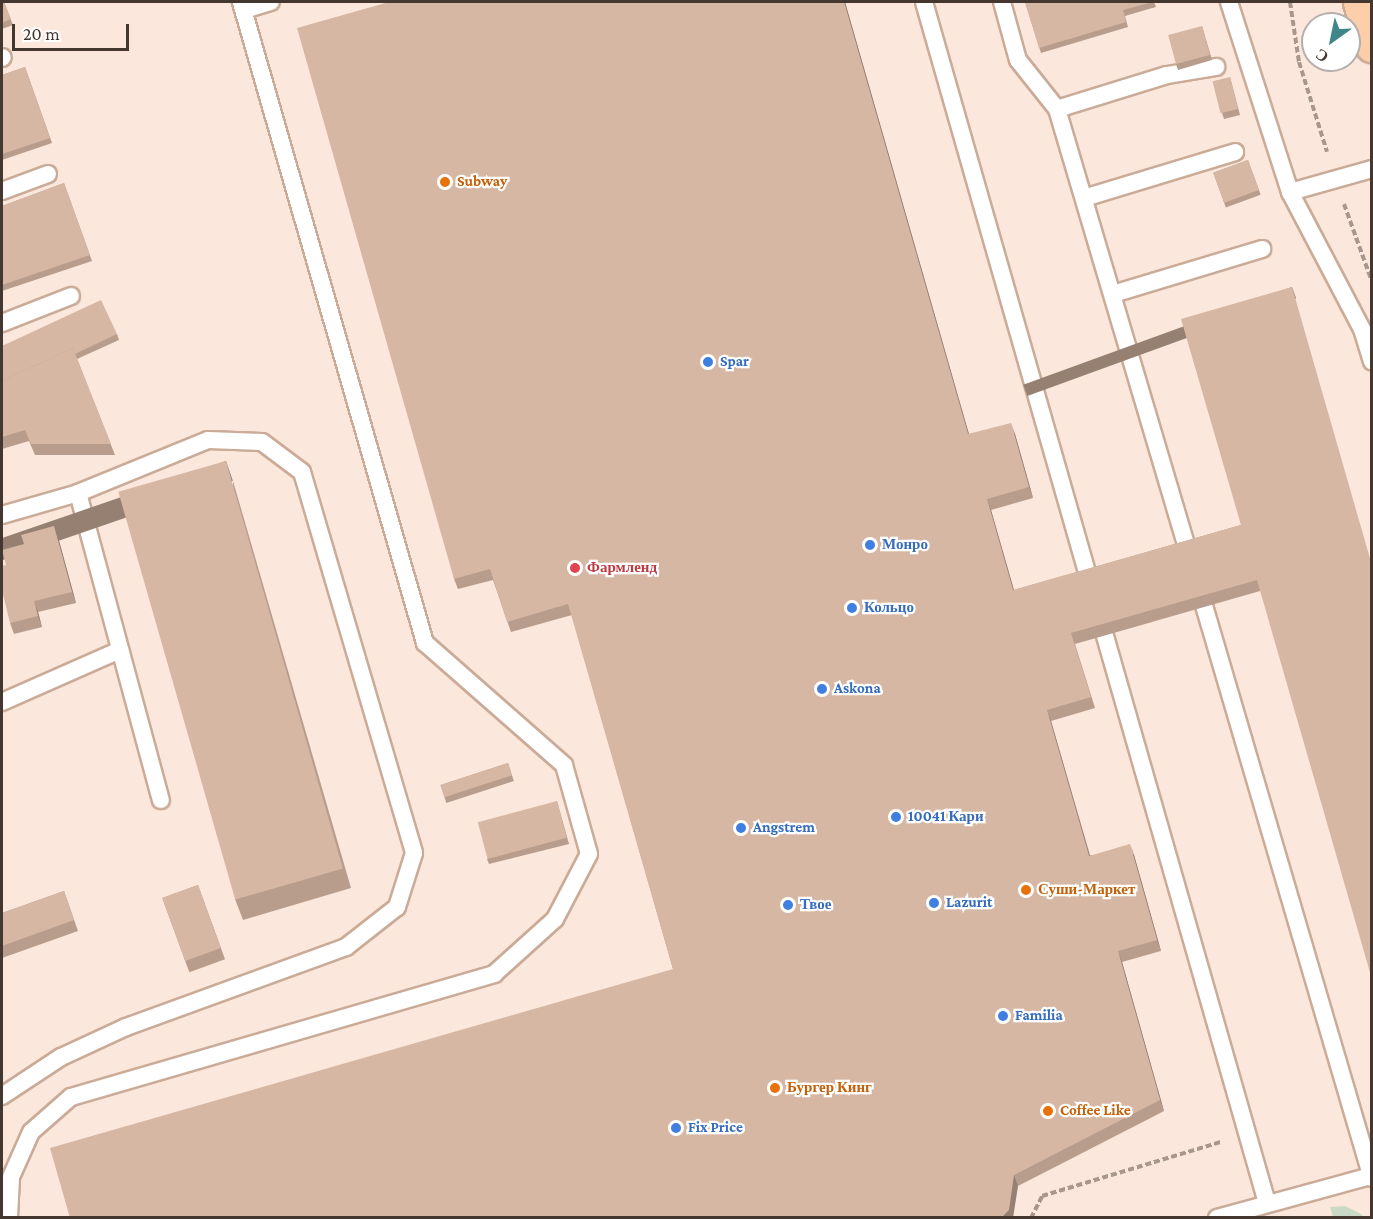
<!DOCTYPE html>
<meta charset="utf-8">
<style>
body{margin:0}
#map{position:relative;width:1373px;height:1219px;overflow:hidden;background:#fbe7db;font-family:"Crimson Pro",serif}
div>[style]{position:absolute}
.green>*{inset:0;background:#cad9c5}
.path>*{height:4px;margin-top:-2px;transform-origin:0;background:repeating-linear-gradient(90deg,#a8978d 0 6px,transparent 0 9px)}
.roads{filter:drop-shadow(2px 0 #caab98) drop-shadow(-2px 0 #caab98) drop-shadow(0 2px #caab98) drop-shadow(0 -2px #caab98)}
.lane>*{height:16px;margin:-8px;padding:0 8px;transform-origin:8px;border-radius:8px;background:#fff}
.primary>*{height:33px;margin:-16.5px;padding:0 16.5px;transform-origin:16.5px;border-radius:16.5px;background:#fcceaa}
.wall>*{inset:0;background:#b89d8c;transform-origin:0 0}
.shaded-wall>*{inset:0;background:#968072;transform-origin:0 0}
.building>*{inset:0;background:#d6b7a3;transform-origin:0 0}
.dots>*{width:16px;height:16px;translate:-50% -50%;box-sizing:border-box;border:3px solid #fff;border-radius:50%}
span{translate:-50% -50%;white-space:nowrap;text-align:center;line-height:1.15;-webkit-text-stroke:4.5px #fff;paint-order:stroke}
.food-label{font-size:15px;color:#c56008;font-weight:700}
.left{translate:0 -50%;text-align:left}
.shop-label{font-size:15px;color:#366cbe;font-weight:700}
.health-label{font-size:15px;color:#be3a42;font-weight:700}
.frame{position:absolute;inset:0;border:3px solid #44372f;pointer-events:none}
.north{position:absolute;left:1301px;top:12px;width:60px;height:60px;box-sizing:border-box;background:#fff;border:2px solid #b4afac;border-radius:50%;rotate:213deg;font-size:16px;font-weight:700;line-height:24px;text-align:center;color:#44372f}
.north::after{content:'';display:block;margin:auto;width:21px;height:27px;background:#3e868c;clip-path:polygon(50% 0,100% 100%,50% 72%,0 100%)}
.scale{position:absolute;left:12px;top:24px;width:117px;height:27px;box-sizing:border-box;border:3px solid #44372f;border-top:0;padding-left:8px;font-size:18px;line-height:21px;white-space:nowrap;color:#44372f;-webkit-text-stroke:4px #fff;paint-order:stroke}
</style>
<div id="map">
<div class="green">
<i style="clip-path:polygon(1345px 1206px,1361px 1214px,1364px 1217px,1333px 1217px,1330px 1207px)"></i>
</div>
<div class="path">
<i style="left:1290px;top:2px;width:61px;rotate:81.5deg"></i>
<i style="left:1299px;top:62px;width:94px;rotate:72.7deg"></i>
<i style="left:1344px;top:204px;width:80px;rotate:70.2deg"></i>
<i style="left:1031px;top:1218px;width:25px;rotate:-63deg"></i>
<i style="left:1042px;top:1196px;width:187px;rotate:-16.8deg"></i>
</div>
<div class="roads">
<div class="lane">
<i style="left:924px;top:2px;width:612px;rotate:74.05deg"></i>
<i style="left:1002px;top:2px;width:60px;rotate:74.6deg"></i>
<i style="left:1018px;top:60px;width:63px;rotate:51.5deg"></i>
<i style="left:1057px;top:109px;width:470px;rotate:73.5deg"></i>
<i style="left:1229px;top:2px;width:200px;rotate:72.2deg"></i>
<i style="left:244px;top:10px;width:28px;rotate:-17deg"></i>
<i style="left:2px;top:58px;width:1px;rotate:-45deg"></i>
<i style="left:1057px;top:109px;width:115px;rotate:-17.2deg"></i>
<i style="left:1167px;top:75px;width:50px;rotate:-9.3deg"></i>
<i style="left:1372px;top:169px;width:85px;rotate:164.3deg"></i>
<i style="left:1290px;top:192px;width:155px;rotate:62.3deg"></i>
<i style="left:1362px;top:329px;width:34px;rotate:73deg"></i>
<i style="left:2px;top:191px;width:49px;rotate:-20.3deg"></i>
<i style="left:1084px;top:198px;width:158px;rotate:-16.9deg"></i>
<i style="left:1113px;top:294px;width:156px;rotate:-16.8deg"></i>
<i style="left:2px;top:323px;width:74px;rotate:-21.4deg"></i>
<i style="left:78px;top:493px;width:318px;rotate:74.9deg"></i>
<i style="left:2px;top:515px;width:79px;rotate:-16.1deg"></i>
<i style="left:78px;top:493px;width:140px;rotate:-22.2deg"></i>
<i style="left:208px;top:440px;width:54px;rotate:2.1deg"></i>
<i style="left:262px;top:442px;width:50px;rotate:36.9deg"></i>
<i style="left:302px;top:472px;width:397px;rotate:73.6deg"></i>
<i style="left:414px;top:853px;width:57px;rotate:107.5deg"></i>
<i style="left:397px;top:907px;width:65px;rotate:141.9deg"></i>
<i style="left:346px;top:947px;width:234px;rotate:160deg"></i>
<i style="left:126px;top:1027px;width:72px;rotate:155.2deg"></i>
<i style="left:61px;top:1057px;width:71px;rotate:146.5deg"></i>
<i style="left:1198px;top:585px;width:618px;rotate:73.65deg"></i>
<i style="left:1099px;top:615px;width:612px;rotate:74.05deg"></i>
<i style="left:2px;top:702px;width:129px;rotate:-23.8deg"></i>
<i style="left:9px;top:1218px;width:41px;rotate:-87.2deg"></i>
<i style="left:11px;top:1177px;width:49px;rotate:-66deg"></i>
<i style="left:31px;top:1132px;width:53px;rotate:-41.2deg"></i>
<i style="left:71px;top:1097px;width:441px;rotate:-16.2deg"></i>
<i style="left:494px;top:974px;width:82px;rotate:-42deg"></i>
<i style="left:555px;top:919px;width:73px;rotate:-62.4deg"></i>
<i style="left:589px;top:854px;width:92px;rotate:-105.7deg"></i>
<i style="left:564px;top:765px;width:185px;rotate:-138.7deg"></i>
<i style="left:425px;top:643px;width:667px;rotate:-106.02deg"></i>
<i style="left:1217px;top:1218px;width:160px;rotate:-15.3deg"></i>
</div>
<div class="primary">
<i style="left:1360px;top:2px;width:45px;rotate:74.4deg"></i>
</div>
</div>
<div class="wall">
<i style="clip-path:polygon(2px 2px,4px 2px,13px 25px,2px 29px)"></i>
<i style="clip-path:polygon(389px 2px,845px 2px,969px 434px,1015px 434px,1033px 498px,991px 510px,1014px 590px,1241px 525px,1296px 298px,1260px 591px,1075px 644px,1095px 708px,1051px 721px,1090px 855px,1134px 855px,1161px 951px,1122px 962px,1164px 1111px,1018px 1186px,673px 969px,572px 615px,511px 632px,493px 580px,458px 589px,454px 579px)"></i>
<i style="clip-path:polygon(1025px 2px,1154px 2px,1156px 7px,1125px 16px,1128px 27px,1041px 53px)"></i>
<i style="clip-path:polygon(1202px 26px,1212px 60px,1178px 70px,1176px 64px)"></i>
<i style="clip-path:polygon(25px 67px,52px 143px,2px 160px,2px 75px)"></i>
<i style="clip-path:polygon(1230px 77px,1240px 115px,1224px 119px,1222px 113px)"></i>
<i style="left:1248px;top:160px;width:37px;height:37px;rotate:70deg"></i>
<i style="clip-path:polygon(64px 183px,92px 261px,2px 291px,2px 206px)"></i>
<i style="clip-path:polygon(117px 334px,119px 340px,77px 359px,115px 455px,35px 455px,29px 441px,2px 449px,2px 346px)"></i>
<i style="clip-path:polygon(233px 481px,351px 888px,243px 920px,235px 899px)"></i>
<i style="clip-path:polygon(58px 537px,76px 603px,38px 612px,42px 627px,14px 634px,10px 623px)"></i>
<i style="left:508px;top:763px;width:19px;height:71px;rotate:72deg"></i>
<i style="clip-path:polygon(557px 801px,569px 844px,489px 864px,487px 859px)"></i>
<i style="left:198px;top:885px;width:79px;height:38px;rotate:70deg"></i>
<i style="clip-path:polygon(64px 891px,78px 931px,2px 958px,2px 913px)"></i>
</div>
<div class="shaded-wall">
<i style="clip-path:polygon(844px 2px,845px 2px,972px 445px,968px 434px)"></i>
<i style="left:1292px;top:287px;width:12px;height:286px;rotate:70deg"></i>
<i style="clip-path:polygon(1011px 423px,1015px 434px,1033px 498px,1029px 487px)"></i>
<i style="left:226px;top:461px;width:21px;height:424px;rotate:71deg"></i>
<i style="clip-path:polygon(987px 499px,991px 510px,1017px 601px,1013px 590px)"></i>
<i style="clip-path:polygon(54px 526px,58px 537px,76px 603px,72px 592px)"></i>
<i style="clip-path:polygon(34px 601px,38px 612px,42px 627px,38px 616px)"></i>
<i style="clip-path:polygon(1047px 710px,1051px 721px,1093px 867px,1089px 856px)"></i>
<i style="clip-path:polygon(1130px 844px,1134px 855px,1161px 951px,1157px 940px)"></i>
<i style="clip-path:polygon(1118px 951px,1122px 962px,1164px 1111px,1160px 1100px)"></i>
<i style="clip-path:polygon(1014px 1175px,1018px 1186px,1013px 1218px,1001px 1218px)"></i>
</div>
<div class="building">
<i style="clip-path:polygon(2px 2px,4px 2px,11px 19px,2px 23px)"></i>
<i style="clip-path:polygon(389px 2px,844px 2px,968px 434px,1011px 423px,1029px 487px,987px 499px,1013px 590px,1241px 525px,1181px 319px,1292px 287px,1371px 562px,1371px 976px,1257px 580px,1071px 633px,1091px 697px,1047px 710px,1089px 856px,1130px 844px,1157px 940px,1118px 951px,1160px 1100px,1014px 1175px,1009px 1210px,1001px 1218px,70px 1218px,50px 1148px,673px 969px,568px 604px,507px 622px,490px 569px,454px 579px,297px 28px)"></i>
<i style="clip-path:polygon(1025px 2px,1153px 2px,1123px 10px,1126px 22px,1039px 48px)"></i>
<i style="left:1202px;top:26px;width:30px;height:35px;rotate:75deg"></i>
<i style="clip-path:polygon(25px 67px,50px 138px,2px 154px,2px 75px)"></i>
<i style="left:1230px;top:77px;width:33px;height:18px;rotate:76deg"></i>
<i style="left:1248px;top:160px;width:32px;height:37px;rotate:70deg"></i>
<i style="clip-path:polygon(64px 183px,90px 255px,2px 285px,2px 206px)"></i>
<i style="clip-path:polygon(101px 300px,117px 334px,75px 354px,73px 348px,2px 381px,2px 346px)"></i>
<i style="clip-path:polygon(73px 348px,111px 444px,31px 444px,25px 430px,2px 437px,2px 381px)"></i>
<i style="left:226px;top:461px;width:424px;height:112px;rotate:74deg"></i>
<i style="clip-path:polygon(54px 526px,72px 592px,34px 601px,38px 616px,10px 623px,2px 590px,2px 566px,6px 565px,2px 550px,24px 544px,21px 535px)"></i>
<i style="left:508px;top:763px;width:13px;height:71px;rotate:72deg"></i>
<i style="left:557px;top:801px;width:38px;height:82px;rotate:75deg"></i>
<i style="left:198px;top:885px;width:67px;height:38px;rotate:70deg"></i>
<i style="clip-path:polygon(64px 891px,74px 920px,2px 946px,2px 913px)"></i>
</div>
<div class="dots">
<i style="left:445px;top:182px;background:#e8710a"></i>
<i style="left:708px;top:362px;background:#3f7fe0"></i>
<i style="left:870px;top:545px;background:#3f7fe0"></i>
<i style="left:575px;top:568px;background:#e0444e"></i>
<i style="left:852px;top:608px;background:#3f7fe0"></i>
<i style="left:822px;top:689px;background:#3f7fe0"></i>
<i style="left:896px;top:817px;background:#3f7fe0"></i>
<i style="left:741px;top:828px;background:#3f7fe0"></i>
<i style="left:1026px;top:890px;background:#e8710a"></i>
<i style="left:934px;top:903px;background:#3f7fe0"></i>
<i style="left:788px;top:905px;background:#3f7fe0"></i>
<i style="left:1003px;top:1016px;background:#3f7fe0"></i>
<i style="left:775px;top:1088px;background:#e8710a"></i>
<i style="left:1048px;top:1111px;background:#e8710a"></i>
<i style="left:676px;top:1128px;background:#3f7fe0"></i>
</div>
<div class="food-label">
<span class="left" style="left:457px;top:182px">Subway</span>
<span class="left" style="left:1038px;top:890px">Суши-Маркет</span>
<span class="left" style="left:787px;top:1088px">Бургер Кинг</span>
<span class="left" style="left:1060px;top:1111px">Coffee Like</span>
</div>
<div class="shop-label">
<span class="left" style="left:720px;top:362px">Spar</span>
<span class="left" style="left:882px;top:545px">Монро</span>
<span class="left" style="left:864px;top:608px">Кольцо</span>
<span class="left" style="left:834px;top:689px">Askona</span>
<span class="left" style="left:908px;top:817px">10041 Кари</span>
<span class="left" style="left:753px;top:828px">Angstrem</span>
<span class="left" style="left:946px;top:903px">Lazurit</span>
<span class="left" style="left:800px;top:905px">Твое</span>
<span class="left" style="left:1015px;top:1016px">Familia</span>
<span class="left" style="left:688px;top:1128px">Fix Price</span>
</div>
<div class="health-label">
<span class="left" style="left:587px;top:568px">Фармленд</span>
</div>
<div class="frame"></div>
<div class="north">С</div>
<div class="scale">20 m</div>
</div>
